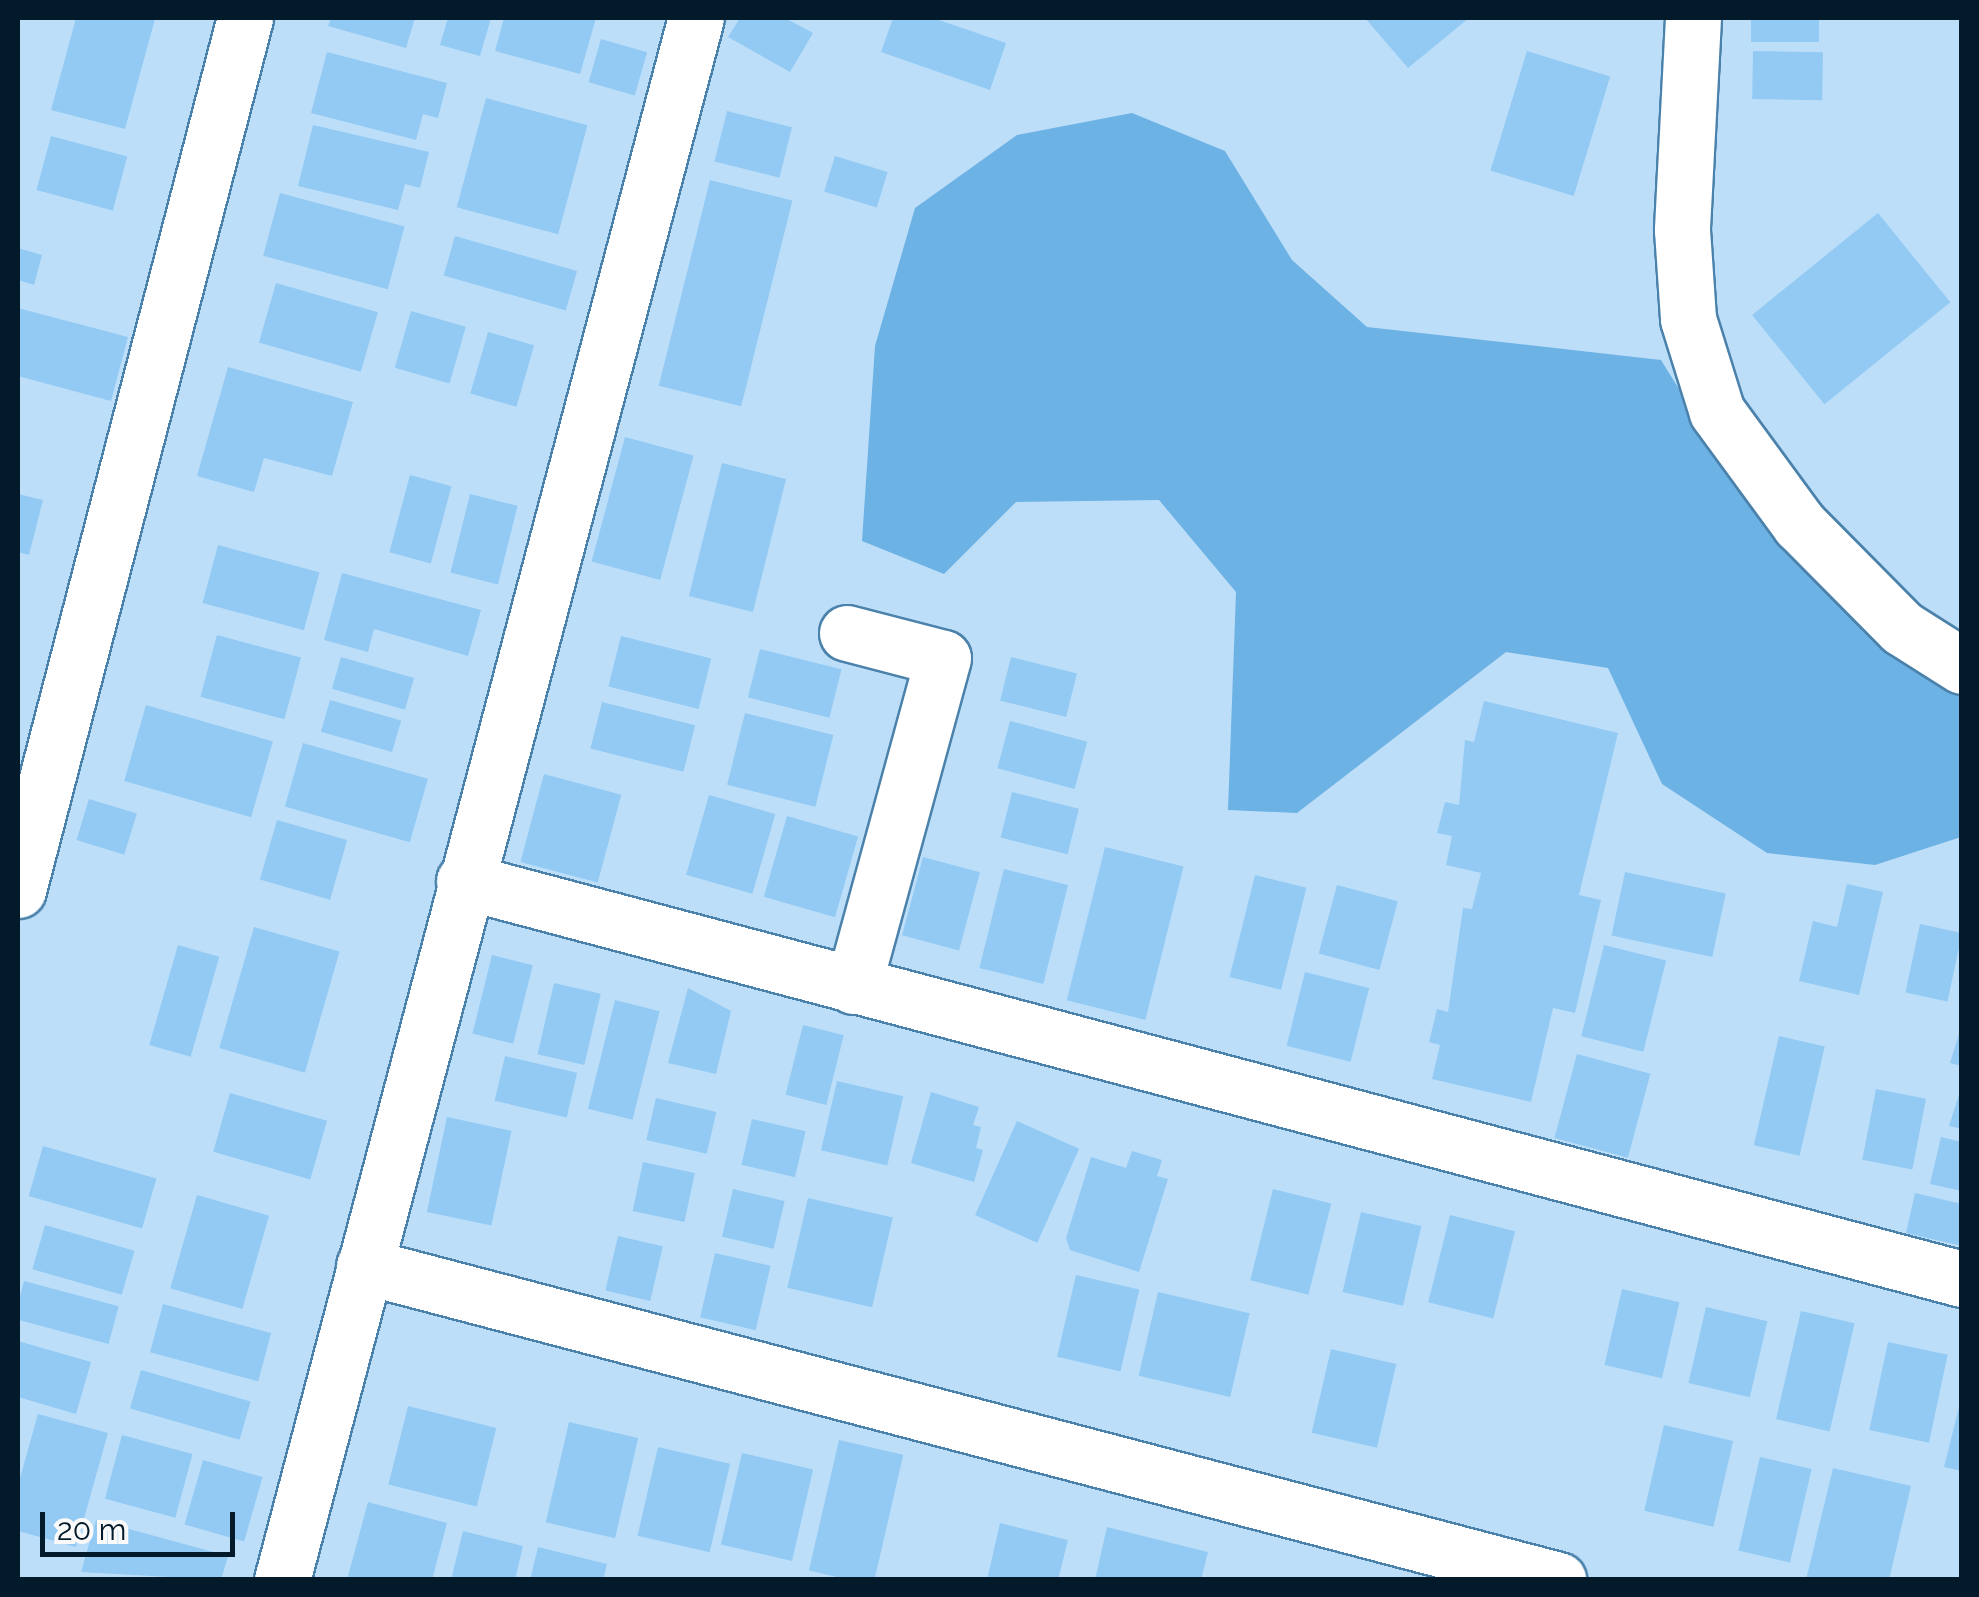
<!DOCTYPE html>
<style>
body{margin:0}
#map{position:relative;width:1979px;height:1597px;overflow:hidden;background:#bcdef9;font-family:Raleway,sans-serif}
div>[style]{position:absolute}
.green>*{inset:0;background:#6db2e5}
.building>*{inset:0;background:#93caf4;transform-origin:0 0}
.roads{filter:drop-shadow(2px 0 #4b82ab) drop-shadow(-2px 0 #4b82ab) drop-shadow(0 2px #4b82ab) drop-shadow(0 -2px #4b82ab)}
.minor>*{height:55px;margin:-27.5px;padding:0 27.5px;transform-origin:27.5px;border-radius:27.5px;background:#fff}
span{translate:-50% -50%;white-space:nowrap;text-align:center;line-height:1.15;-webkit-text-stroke:10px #fafafa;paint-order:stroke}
.frame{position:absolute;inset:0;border:20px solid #031a2a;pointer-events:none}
.scale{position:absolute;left:40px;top:1512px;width:195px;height:45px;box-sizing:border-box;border:5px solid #031a2a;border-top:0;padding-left:12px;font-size:30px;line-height:35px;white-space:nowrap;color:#031a2a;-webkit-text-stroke:8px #fafafa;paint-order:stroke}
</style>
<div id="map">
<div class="green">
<i style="clip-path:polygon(1132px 113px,1225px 151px,1292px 260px,1367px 327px,1661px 360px,1705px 431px,1961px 686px,1961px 837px,1875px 865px,1767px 853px,1662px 784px,1608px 668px,1506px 652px,1297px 813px,1228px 810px,1236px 592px,1159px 500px,1016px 502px,944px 574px,862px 541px,875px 346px,915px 208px,1017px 135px)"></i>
</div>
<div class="building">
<i style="clip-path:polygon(76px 18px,155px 19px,125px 129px,51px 110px)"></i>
<i style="clip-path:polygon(331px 18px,415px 18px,406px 48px,328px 26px)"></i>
<i style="clip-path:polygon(448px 18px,491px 18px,480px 56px,440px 45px)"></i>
<i style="clip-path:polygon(504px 18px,596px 18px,580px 74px,495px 51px)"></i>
<i style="clip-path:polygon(740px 18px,785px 18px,813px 33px,790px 72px,728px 37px)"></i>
<i style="clip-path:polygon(893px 18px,933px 18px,1006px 43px,990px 90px,881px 52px)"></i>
<i style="clip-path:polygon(1365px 18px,1469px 18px,1408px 68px)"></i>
<i style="left:1751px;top:18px;width:68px;height:24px"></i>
<i style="left:601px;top:39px;width:48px;height:45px;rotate:16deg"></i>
<i style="left:1527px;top:51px;width:87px;height:125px;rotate:17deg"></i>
<i style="left:1753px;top:51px;width:70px;height:48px;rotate:1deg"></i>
<i style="clip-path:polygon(327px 52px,447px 83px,438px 118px,423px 114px,416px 140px,311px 113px)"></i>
<i style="left:486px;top:98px;width:105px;height:113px;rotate:15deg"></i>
<i style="left:727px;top:111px;width:67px;height:52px;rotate:14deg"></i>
<i style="clip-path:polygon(313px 125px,429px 152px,420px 188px,405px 184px,398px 210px,298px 186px)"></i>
<i style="left:51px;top:136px;width:79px;height:56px;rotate:15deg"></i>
<i style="left:835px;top:156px;width:55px;height:37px;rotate:17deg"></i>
<i style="left:710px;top:180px;width:85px;height:212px;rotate:14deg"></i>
<i style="left:280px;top:193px;width:129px;height:65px;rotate:15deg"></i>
<i style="left:1878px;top:213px;width:115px;height:162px;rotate:51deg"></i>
<i style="left:455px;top:236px;width:127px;height:41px;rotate:16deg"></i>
<i style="clip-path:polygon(18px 248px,42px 255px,34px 285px,18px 280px)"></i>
<i style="left:276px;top:283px;width:106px;height:62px;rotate:16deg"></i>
<i style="clip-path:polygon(18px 308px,128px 337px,111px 401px,18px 376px)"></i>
<i style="left:411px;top:311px;width:57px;height:59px;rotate:16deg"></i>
<i style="left:488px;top:332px;width:48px;height:64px;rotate:16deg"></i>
<i style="clip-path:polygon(228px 367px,353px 402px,332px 476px,264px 458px,254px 492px,197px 476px)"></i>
<i style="left:625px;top:437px;width:71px;height:129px;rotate:15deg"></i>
<i style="left:722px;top:463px;width:66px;height:137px;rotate:14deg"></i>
<i style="left:410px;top:475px;width:43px;height:80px;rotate:15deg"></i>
<i style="clip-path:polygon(18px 494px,43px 500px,29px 555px,18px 552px)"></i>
<i style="left:470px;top:494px;width:49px;height:81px;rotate:14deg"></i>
<i style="left:218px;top:545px;width:105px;height:60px;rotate:15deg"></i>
<i style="clip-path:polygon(342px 573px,481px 610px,468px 656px,374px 629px,368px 652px,324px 640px)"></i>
<i style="left:217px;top:635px;width:87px;height:64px;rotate:15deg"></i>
<i style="left:621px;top:636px;width:93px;height:52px;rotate:14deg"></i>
<i style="left:760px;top:649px;width:84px;height:50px;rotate:14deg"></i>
<i style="left:341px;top:657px;width:76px;height:33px;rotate:16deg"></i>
<i style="left:1011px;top:657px;width:68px;height:45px;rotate:14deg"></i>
<i style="left:330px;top:700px;width:74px;height:33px;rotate:16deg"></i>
<i style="clip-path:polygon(1484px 701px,1618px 733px,1579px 895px,1601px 900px,1575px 1013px,1553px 1008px,1531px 1102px,1432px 1079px,1440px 1045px,1429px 1042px,1437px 1009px,1448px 1012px,1463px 908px,1472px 909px,1481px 873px,1446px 865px,1452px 836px,1437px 833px,1445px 802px,1459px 805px,1465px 740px,1474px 742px)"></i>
<i style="left:602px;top:702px;width:96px;height:48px;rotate:14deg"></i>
<i style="left:146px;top:705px;width:132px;height:79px;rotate:16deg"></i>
<i style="left:745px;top:713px;width:91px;height:74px;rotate:14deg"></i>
<i style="left:1010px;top:721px;width:80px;height:49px;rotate:15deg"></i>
<i style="left:303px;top:743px;width:130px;height:66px;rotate:16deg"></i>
<i style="left:544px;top:774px;width:80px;height:91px;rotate:15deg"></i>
<i style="left:1012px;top:792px;width:69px;height:47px;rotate:14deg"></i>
<i style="left:709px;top:795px;width:69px;height:83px;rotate:16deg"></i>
<i style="left:89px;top:799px;width:50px;height:43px;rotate:17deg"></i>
<i style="left:787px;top:816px;width:74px;height:84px;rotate:16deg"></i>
<i style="left:277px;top:820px;width:73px;height:62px;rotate:16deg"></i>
<i style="left:1105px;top:847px;width:81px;height:158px;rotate:14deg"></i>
<i style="left:923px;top:857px;width:59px;height:81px;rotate:15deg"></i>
<i style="left:1004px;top:869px;width:66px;height:102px;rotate:14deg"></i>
<i style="left:1625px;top:872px;width:103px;height:65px;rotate:12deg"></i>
<i style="left:1255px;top:875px;width:53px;height:105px;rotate:14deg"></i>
<i style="clip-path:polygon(1847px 884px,1883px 892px,1859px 995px,1799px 981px,1813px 921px,1837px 927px)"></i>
<i style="left:1337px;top:885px;width:63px;height:71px;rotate:15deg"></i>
<i style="left:1920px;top:924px;width:43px;height:70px;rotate:12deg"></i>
<i style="left:254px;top:927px;width:89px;height:126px;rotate:16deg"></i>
<i style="left:178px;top:945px;width:43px;height:104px;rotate:16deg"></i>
<i style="left:1604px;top:945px;width:64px;height:94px;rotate:14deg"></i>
<i style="left:492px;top:955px;width:42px;height:81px;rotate:14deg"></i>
<i style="left:1305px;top:972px;width:66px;height:76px;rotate:14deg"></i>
<i style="left:554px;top:983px;width:48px;height:73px;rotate:13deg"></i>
<i style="clip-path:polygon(688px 988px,731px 1011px,716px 1074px,668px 1063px)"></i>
<i style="left:615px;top:1000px;width:46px;height:112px;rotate:14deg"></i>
<i style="clip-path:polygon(1962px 1024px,1962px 1066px,1950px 1063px)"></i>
<i style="left:803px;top:1025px;width:42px;height:72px;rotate:14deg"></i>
<i style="left:1779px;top:1036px;width:47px;height:112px;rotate:13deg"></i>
<i style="left:1577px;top:1054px;width:76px;height:87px;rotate:15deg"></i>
<i style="left:505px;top:1056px;width:74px;height:46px;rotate:13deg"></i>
<i style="left:837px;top:1081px;width:68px;height:71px;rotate:13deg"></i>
<i style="clip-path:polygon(1962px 1085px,1962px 1129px,1949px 1126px)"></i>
<i style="left:1876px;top:1089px;width:51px;height:72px;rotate:11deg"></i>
<i style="clip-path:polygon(931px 1092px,979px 1107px,973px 1125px,981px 1127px,976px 1148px,983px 1150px,974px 1182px,911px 1163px)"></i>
<i style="left:230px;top:1093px;width:101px;height:61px;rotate:16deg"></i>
<i style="left:656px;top:1098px;width:62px;height:43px;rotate:13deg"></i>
<i style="left:447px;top:1117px;width:66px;height:97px;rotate:12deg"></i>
<i style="left:752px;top:1119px;width:55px;height:47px;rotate:13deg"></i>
<i style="left:1017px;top:1121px;width:68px;height:103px;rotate:24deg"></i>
<i style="clip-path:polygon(1941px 1137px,1962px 1142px,1962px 1191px,1930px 1184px)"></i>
<i style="left:43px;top:1146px;width:118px;height:52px;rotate:16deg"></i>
<i style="clip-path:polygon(1132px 1151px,1162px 1160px,1157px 1176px,1168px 1179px,1139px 1272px,1070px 1250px,1066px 1238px,1091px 1157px,1126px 1168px)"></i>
<i style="left:643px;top:1162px;width:53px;height:50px;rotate:12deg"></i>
<i style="left:733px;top:1189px;width:53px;height:49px;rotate:13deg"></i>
<i style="left:1273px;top:1189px;width:60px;height:94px;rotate:14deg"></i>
<i style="clip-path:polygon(1915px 1193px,1962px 1204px,1962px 1246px,1906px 1233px)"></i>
<i style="left:197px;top:1195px;width:75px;height:97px;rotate:16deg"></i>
<i style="left:808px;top:1198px;width:87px;height:92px;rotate:13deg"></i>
<i style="left:1361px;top:1212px;width:62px;height:82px;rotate:13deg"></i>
<i style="left:1450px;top:1215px;width:67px;height:90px;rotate:14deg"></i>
<i style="left:45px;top:1225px;width:93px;height:46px;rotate:16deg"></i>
<i style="left:618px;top:1236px;width:46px;height:56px;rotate:13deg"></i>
<i style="left:715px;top:1253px;width:57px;height:66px;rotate:13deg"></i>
<i style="left:1076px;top:1275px;width:65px;height:84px;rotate:13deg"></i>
<i style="left:24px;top:1281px;width:98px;height:39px;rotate:15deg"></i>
<i style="left:1622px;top:1289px;width:59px;height:78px;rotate:13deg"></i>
<i style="left:1158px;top:1292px;width:94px;height:86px;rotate:13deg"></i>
<i style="left:163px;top:1304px;width:112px;height:50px;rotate:15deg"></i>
<i style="left:1706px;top:1307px;width:63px;height:78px;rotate:13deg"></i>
<i style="left:1801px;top:1311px;width:55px;height:111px;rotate:13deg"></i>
<i style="clip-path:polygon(18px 1341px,91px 1362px,76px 1414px,18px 1397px)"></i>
<i style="left:1888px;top:1342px;width:61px;height:90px;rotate:12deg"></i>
<i style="left:1331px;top:1349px;width:67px;height:86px;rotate:13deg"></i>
<i style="left:141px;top:1370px;width:114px;height:40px;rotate:16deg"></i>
<i style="clip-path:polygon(1962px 1395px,1962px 1471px,1944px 1467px)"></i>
<i style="left:408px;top:1406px;width:91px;height:81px;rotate:14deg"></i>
<i style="clip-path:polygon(38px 1414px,108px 1433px,76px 1547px,18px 1531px,18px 1485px)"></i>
<i style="left:569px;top:1422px;width:71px;height:103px;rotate:13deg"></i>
<i style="left:1664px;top:1425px;width:71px;height:88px;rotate:13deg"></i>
<i style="left:122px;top:1435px;width:73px;height:66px;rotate:15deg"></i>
<i style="left:839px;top:1440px;width:66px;height:134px;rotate:13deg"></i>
<i style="left:658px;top:1447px;width:74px;height:91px;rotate:13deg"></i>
<i style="left:742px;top:1453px;width:73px;height:94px;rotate:13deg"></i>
<i style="left:1760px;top:1457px;width:53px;height:96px;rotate:13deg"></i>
<i style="left:203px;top:1460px;width:62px;height:67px;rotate:16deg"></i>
<i style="clip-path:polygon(1833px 1468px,1911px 1486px,1889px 1580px,1806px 1580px)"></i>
<i style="clip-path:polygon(368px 1502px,447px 1523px,432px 1580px,347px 1580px)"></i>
<i style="clip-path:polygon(96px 1520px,228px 1556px,221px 1580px,81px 1572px)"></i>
<i style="clip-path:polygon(1000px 1523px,1068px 1540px,1058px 1580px,987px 1580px)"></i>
<i style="clip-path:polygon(1107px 1527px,1208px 1552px,1201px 1580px,1095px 1580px)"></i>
<i style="clip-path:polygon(463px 1531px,523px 1546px,515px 1580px,451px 1580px)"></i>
<i style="clip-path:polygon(538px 1547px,607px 1564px,603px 1580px,530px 1580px)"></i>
</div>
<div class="roads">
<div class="minor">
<i style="left:1693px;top:18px;width:212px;rotate:93deg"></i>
<i style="left:1682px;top:230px;width:89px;rotate:86.1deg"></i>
<i style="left:1688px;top:319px;width:97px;rotate:72.7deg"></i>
<i style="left:1717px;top:412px;width:139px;rotate:53.8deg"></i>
<i style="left:1799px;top:524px;width:146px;rotate:45.3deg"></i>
<i style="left:1902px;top:628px;width:71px;rotate:32.3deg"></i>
<i style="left:847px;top:633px;width:99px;rotate:14.6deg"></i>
<i style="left:943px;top:658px;width:340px;rotate:105.3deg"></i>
<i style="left:464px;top:881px;width:1550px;rotate:14.88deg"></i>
<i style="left:18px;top:890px;width:901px;rotate:-75.41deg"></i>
<i style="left:364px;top:1266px;width:1235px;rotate:14.73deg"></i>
<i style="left:282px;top:1580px;width:1616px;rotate:-75.16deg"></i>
</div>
</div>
<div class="frame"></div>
<div class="scale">20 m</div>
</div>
